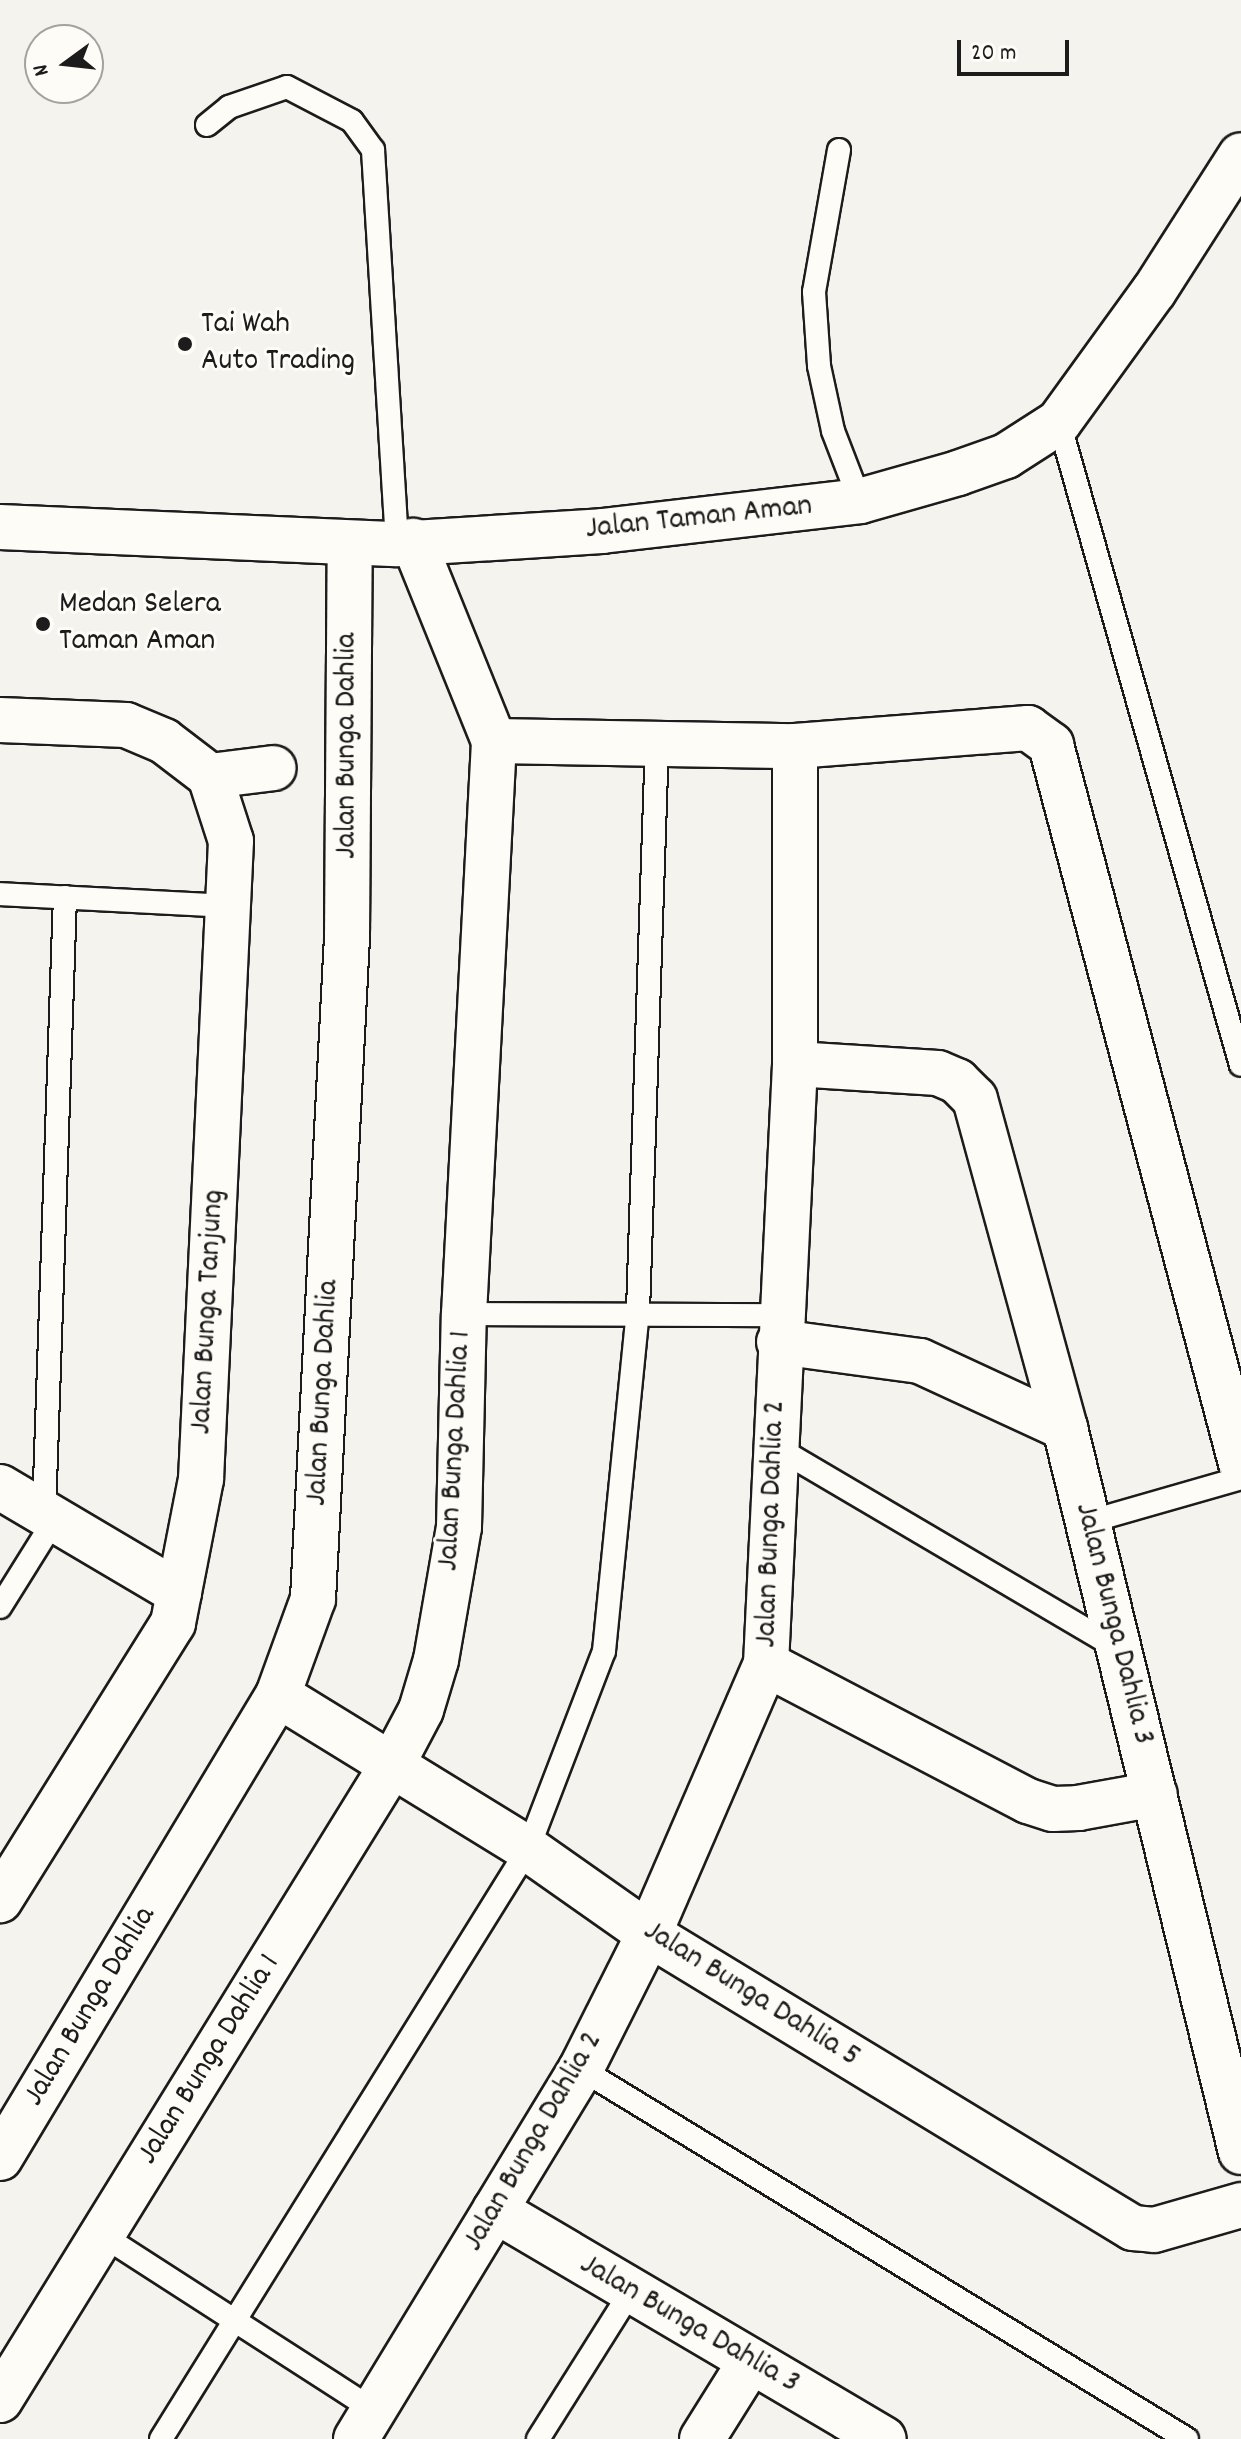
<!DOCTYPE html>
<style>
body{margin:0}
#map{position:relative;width:1241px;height:2439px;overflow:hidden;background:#f4f3ee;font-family:Dekko,sans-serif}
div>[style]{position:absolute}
.roads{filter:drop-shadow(2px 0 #1c1c1c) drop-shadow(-2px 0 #1c1c1c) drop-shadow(0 2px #1c1c1c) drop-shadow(0 -2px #1c1c1c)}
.lane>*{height:22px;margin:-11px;padding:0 11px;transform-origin:11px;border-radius:11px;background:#fdfcf7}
.street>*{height:44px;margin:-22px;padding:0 22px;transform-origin:22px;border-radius:22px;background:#fdfcf7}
.dots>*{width:22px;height:22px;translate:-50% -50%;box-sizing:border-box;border:4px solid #fdfcf7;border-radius:50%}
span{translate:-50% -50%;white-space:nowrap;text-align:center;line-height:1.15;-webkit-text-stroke:6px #fdfcf7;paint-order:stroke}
.poi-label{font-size:32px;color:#1c1c1c}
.left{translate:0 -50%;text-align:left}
.street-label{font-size:32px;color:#1c1c1c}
.north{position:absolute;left:24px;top:24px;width:80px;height:80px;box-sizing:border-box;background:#fdfcf7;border:2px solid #a3a29f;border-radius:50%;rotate:255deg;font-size:22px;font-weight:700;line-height:32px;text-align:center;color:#1c1c1c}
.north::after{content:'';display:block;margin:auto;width:28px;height:36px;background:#1c1c1c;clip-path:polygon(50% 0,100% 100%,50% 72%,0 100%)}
.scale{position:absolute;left:957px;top:40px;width:112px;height:36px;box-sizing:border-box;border:4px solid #1c1c1c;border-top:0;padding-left:10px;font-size:24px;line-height:28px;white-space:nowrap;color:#1c1c1c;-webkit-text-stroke:6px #fdfcf7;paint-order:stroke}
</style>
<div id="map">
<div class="roads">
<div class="lane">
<i style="left:207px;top:125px;width:28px;rotate:-39deg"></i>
<i style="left:229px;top:107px;width:61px;rotate:-19deg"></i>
<i style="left:287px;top:87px;width:73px;rotate:27.6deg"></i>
<i style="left:352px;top:121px;width:36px;rotate:54deg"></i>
<i style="left:373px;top:150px;width:395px;rotate:86.5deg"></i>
<i style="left:839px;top:150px;width:144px;rotate:100deg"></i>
<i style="left:814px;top:292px;width:74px;rotate:86.1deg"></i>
<i style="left:819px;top:366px;width:66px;rotate:77.8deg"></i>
<i style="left:833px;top:431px;width:75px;rotate:68.9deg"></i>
<i style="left:1059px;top:422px;width:668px;rotate:74.2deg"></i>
<i style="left:0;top:894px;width:228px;rotate:3deg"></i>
<i style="left:464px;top:1314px;width:315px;rotate:0.2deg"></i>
<i style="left:776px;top:1447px;width:394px;rotate:30.5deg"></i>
<i style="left:44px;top:1513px;width:616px;rotate:-88.05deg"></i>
<i style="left:1088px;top:1522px;width:159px;rotate:-16deg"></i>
<i style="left:0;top:1607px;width:104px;rotate:-58deg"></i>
<i style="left:581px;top:2069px;width:710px;rotate:31.41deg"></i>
<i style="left:102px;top:2235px;width:323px;rotate:32.8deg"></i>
<i style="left:161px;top:2439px;width:695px;rotate:-58.12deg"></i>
<i style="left:528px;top:1849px;width:212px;rotate:-69deg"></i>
<i style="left:604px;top:1651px;width:342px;rotate:-84.3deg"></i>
<i style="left:638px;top:1311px;width:569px;rotate:-88.09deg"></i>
<i style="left:538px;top:2439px;width:176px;rotate:-57.8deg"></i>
</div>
<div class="street">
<i style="left:0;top:527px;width:397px;rotate:2.5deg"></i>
<i style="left:397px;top:544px;width:205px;rotate:-3.6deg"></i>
<i style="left:602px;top:531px;width:260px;rotate:-6.6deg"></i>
<i style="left:860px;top:501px;width:102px;rotate:-15.9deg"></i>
<i style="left:958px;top:473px;width:51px;rotate:-19.5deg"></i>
<i style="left:1006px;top:456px;width:63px;rotate:-32.7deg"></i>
<i style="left:1059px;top:422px;width:162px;rotate:-54.1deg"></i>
<i style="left:1154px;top:291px;width:161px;rotate:-57.4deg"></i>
<i style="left:0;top:720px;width:126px;rotate:2.3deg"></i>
<i style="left:126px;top:725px;width:41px;rotate:22.8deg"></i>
<i style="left:164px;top:741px;width:58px;rotate:37.3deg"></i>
<i style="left:210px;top:776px;width:68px;rotate:72.1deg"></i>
<i style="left:231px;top:841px;width:639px;rotate:92.69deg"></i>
<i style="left:201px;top:1479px;width:147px;rotate:101deg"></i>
<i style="left:173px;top:1623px;width:327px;rotate:122deg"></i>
<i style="left:494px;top:741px;width:301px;rotate:1deg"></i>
<i style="left:795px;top:746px;width:234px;rotate:-4.4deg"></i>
<i style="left:1028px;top:728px;width:29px;rotate:36deg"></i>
<i style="left:1051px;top:745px;width:743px;rotate:75.18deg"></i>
<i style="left:210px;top:776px;width:64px;rotate:-7.1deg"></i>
<i style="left:795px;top:1064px;width:143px;rotate:3.6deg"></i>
<i style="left:938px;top:1073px;width:21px;rotate:23deg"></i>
<i style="left:957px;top:1081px;width:25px;rotate:45deg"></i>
<i style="left:975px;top:1099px;width:341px;rotate:74.7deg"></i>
<i style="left:1065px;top:1428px;width:745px;rotate:76.34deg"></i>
<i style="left:779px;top:1342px;width:142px;rotate:7.7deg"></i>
<i style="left:920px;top:1361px;width:160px;rotate:24.8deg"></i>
<i style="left:0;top:1487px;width:208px;rotate:30.6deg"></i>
<i style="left:766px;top:1664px;width:296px;rotate:27.6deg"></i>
<i style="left:1028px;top:1801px;width:26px;rotate:18deg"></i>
<i style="left:1053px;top:1809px;width:25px;rotate:-2deg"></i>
<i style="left:1078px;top:1808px;width:78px;rotate:-10.3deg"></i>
<i style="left:278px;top:1695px;width:294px;rotate:31.6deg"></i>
<i style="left:528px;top:1849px;width:148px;rotate:35.1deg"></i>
<i style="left:649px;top:1934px;width:566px;rotate:31.28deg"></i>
<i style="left:1133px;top:2228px;width:21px;rotate:5deg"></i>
<i style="left:1154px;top:2230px;width:91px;rotate:-16deg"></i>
<i style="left:0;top:2158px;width:540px;rotate:-59.02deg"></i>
<i style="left:278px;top:1695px;width:102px;rotate:-70deg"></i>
<i style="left:313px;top:1599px;width:663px;rotate:-87.06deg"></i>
<i style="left:347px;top:937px;width:391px;rotate:-89.6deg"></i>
<i style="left:495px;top:2210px;width:451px;rotate:30.5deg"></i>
<i style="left:0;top:2400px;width:746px;rotate:-58.31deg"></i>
<i style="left:392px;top:1765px;width:62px;rotate:-62.2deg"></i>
<i style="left:421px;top:1710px;width:52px;rotate:-73.3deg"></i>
<i style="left:436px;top:1660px;width:135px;rotate:-80.2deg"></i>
<i style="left:459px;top:1527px;width:213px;rotate:-88.7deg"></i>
<i style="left:464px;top:1314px;width:574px;rotate:-87deg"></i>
<i style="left:494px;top:741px;width:216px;rotate:-112deg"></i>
<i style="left:356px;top:2439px;width:433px;rotate:-58.7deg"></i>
<i style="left:581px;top:2069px;width:151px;rotate:-63.3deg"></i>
<i style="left:649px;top:1934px;width:294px;rotate:-66.6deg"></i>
<i style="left:766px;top:1664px;width:601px;rotate:-87.23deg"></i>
<i style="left:795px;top:1064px;width:318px;rotate:-90deg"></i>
<i style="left:702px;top:2439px;width:92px;rotate:-57.9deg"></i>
</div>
</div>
<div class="dots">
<i style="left:185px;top:344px;background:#1c1c1c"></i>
<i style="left:43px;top:624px;background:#1c1c1c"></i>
</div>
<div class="poi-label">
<span class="left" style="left:201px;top:344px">Tai Wah<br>Auto Trading</span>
<span class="left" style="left:59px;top:624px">Medan Selera<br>Taman Aman</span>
</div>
<div class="street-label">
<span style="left:699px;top:519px;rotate:-6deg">Jalan Taman Aman</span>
<span style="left:348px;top:746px;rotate:-90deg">Jalan Bunga Dahlia</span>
<span style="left:209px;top:1312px;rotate:-87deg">Jalan Bunga Tanjung</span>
<span style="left:324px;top:1393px;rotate:-87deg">Jalan Bunga Dahlia</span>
<span style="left:456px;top:1451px;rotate:-87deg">Jalan Bunga Dahlia 1</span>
<span style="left:772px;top:1524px;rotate:-88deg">Jalan Bunga Dahlia 2</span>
<span style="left:1113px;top:1624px;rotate:76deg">Jalan Bunga Dahlia 3</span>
<span style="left:751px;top:1995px;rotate:32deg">Jalan Bunga Dahlia 5</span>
<span style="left:91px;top:2007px;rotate:-59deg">Jalan Bunga Dahlia</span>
<span style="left:210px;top:2060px;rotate:-58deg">Jalan Bunga Dahlia 1</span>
<span style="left:534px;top:2142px;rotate:-60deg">Jalan Bunga Dahlia 2</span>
<span style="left:689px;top:2325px;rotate:30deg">Jalan Bunga Dahlia 3</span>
</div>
<div class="north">N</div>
<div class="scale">20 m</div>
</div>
